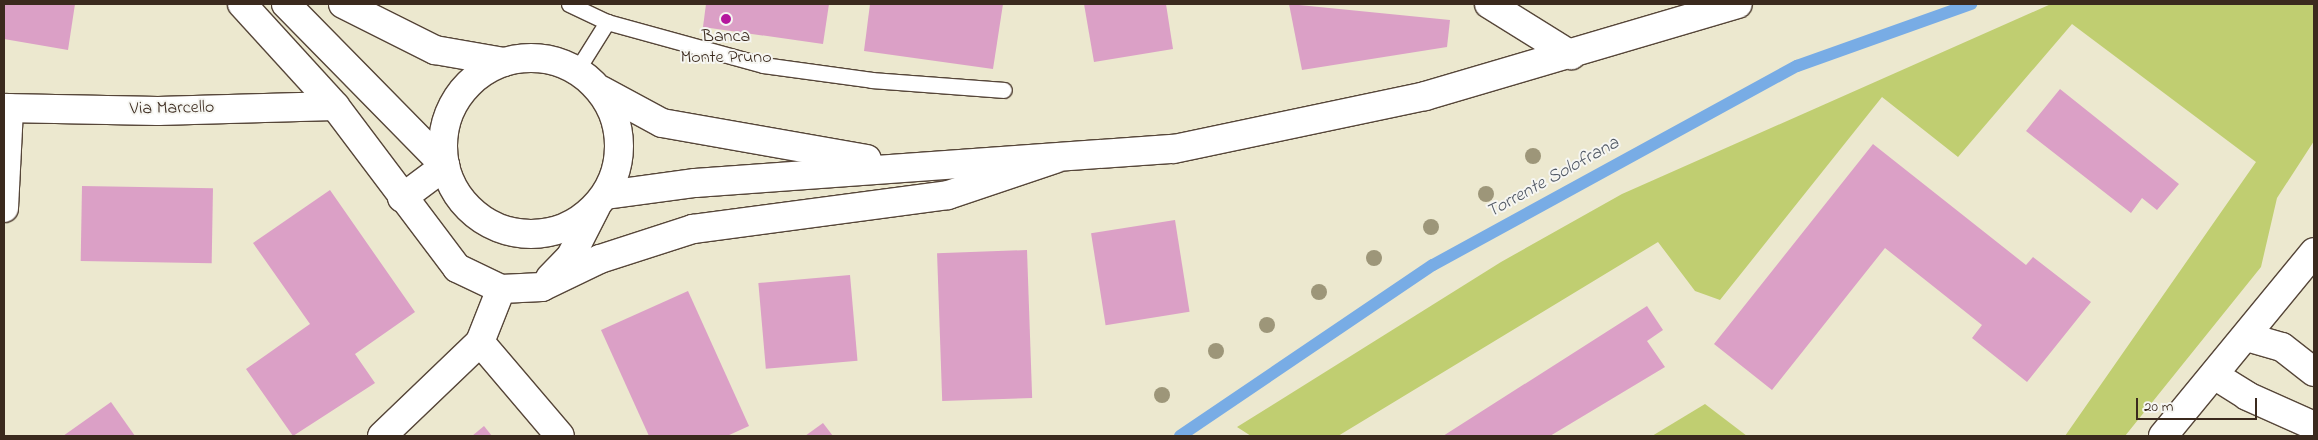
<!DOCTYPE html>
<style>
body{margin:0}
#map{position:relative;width:2318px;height:440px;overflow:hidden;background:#ece8cf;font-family:"Indie Flower",sans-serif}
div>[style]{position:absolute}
.green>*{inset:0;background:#c0ce71}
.stream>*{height:12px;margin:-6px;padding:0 6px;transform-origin:6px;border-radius:6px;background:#78ace5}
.building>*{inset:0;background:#dba0c6;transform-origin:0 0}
.roads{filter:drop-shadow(1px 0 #564639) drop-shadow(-1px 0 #564639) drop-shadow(0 1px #564639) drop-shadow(0 -1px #564639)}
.service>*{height:15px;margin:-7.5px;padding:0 7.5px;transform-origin:7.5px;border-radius:7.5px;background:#fff}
.minor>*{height:28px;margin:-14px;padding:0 14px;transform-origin:14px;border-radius:14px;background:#fff}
.secondary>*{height:28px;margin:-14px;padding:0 14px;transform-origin:14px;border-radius:14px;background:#fff}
.secondary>.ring{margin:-14px;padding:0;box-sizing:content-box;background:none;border:28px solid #fff;border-radius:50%}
.trees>*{width:16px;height:16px;margin:-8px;border-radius:50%;background:#9d9679}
.dots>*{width:14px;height:14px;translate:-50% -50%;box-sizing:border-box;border:2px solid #f6f6f2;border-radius:50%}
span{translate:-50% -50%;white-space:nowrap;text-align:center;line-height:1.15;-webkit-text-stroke:4px #f6f6f2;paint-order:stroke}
.poi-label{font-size:18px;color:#3b2a1e}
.street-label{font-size:18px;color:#3b2a1e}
.water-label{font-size:19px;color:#505864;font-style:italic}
.frame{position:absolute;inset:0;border:5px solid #3b2a1e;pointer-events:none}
.scale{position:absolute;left:2136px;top:398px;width:121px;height:22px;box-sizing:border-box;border:2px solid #3b2a1e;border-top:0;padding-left:6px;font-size:15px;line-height:18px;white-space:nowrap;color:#3b2a1e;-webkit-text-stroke:4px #f6f6f2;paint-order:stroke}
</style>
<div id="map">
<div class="green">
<i style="clip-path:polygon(2051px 4px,2314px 4px,2314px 141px,2277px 198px,2261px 267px,2125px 436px,2065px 436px,2256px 162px,2072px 24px,1958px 157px,1882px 97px,1720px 300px,1695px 291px,1658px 242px,1338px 436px,1251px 436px,1237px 427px,1501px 262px,1622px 194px)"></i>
<i style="clip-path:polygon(1705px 404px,1747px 436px,1652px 436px)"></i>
</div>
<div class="stream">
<i style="left:1180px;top:436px;width:305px;rotate:-34.1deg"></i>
<i style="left:1433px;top:265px;width:415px;rotate:-28.7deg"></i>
<i style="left:1797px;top:66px;width:185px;rotate:-19.6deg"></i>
</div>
<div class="building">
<i style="clip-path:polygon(4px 4px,75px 4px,68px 50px,4px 39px)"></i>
<i style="clip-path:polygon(706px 4px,829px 4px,823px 44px,703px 27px)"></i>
<i style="clip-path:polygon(870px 4px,1003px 4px,993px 69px,864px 51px)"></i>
<i style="clip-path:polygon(1084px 4px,1166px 4px,1173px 49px,1094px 62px)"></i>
<i style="clip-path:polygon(1289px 4px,1450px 20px,1447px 47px,1302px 70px)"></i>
<i style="clip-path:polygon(2060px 89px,2179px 184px,2157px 210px,2142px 198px,2131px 213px,2026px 131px)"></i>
<i style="clip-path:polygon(1873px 144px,2026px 265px,2033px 257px,2091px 302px,2027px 382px,1972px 338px,1982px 325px,1885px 248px,1772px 390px,1714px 344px)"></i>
<i style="left:82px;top:186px;width:131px;height:75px;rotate:1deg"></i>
<i style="clip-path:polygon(330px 190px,415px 312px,355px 354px,375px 383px,293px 436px,246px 369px,310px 324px,253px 243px)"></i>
<i style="left:1175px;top:220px;width:93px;height:85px;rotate:81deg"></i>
<i style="left:1027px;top:250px;width:148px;height:90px;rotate:88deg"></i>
<i style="left:850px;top:275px;width:86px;height:92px;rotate:85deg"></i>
<i style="clip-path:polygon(688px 291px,749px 426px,727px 436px,649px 436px,601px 330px)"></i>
<i style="clip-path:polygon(1647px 306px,1663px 330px,1647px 341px,1665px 367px,1550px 436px,1443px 436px)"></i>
<i style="clip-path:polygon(111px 402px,135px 436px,63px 436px)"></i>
<i style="clip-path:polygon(823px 423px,833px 436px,805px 436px)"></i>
<i style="clip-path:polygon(484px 426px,492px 436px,472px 436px)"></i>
</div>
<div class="roads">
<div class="service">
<i style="left:569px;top:4px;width:42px;rotate:25.3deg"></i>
<i style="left:577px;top:70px;width:57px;rotate:-58deg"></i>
<i style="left:607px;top:22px;width:162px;rotate:15.4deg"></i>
<i style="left:763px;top:65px;width:110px;rotate:7.8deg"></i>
<i style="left:872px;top:80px;width:132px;rotate:4.3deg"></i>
</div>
<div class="minor">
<i style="left:242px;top:4px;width:138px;rotate:47.6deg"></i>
<i style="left:335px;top:106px;width:203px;rotate:53deg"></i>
<i style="left:457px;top:268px;width:49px;rotate:25.5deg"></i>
<i style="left:501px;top:289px;width:41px;rotate:-2.8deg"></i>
<i style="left:542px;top:287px;width:64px;rotate:-25.8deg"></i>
<i style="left:600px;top:259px;width:98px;rotate:-17.9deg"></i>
<i style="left:693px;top:229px;width:257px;rotate:-7.6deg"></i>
<i style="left:948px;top:195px;width:113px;rotate:-18.6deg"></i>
<i style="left:1489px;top:4px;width:97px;rotate:31.9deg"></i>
<i style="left:4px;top:108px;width:154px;rotate:1.1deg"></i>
<i style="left:158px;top:111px;width:177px;rotate:-1.6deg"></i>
<i style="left:402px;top:198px;width:54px;rotate:-36.7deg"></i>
<i style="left:4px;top:208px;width:100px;rotate:-87.1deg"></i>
<i style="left:550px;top:278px;width:30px;rotate:-46deg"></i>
<i style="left:571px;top:256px;width:55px;rotate:-63deg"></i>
<i style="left:2247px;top:337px;width:36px;rotate:16deg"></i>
<i style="left:2282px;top:347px;width:41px;rotate:38deg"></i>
<i style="left:480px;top:342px;width:123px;rotate:49.6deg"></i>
<i style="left:2214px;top:375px;width:39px;rotate:32deg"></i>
<i style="left:2247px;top:396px;width:73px;rotate:24.1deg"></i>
<i style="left:382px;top:436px;width:136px;rotate:-43.8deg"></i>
<i style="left:480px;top:342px;width:57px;rotate:-68.4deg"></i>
</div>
<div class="secondary">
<i style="left:286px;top:4px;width:227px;rotate:45.5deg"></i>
<i style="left:343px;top:4px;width:103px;rotate:26.6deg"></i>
<i style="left:435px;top:50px;width:70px;rotate:9.9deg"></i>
<i class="ring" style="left:443px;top:58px;width:148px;height:148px"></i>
<i style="left:601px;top:90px;width:69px;rotate:28.4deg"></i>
<i style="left:662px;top:123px;width:208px;rotate:10deg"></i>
<i style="left:606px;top:195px;width:90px;rotate:-7.7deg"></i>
<i style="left:695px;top:183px;width:480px;rotate:-4.1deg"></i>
<i style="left:1174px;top:149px;width:257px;rotate:-11.9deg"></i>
<i style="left:1425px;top:96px;width:326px;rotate:-16.4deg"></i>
<i style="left:2163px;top:436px;width:238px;rotate:-50.6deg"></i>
</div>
</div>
<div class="trees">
<i style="left:1533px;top:156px"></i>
<i style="left:1486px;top:194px"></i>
<i style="left:1431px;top:227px"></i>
<i style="left:1374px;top:258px"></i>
<i style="left:1319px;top:292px"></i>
<i style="left:1267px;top:325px"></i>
<i style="left:1216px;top:351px"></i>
<i style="left:1162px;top:395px"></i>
</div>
<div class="dots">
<i style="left:726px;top:19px;background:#b5179e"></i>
</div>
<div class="poi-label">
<span style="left:726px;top:48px">Banca<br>Monte Pruno</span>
</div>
<div class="street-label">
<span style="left:172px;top:109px;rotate:-1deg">Via Marcello</span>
</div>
<div class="water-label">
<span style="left:1553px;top:178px;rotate:-29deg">Torrente Solofrana</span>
</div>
<div class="frame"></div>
<div class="scale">20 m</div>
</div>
